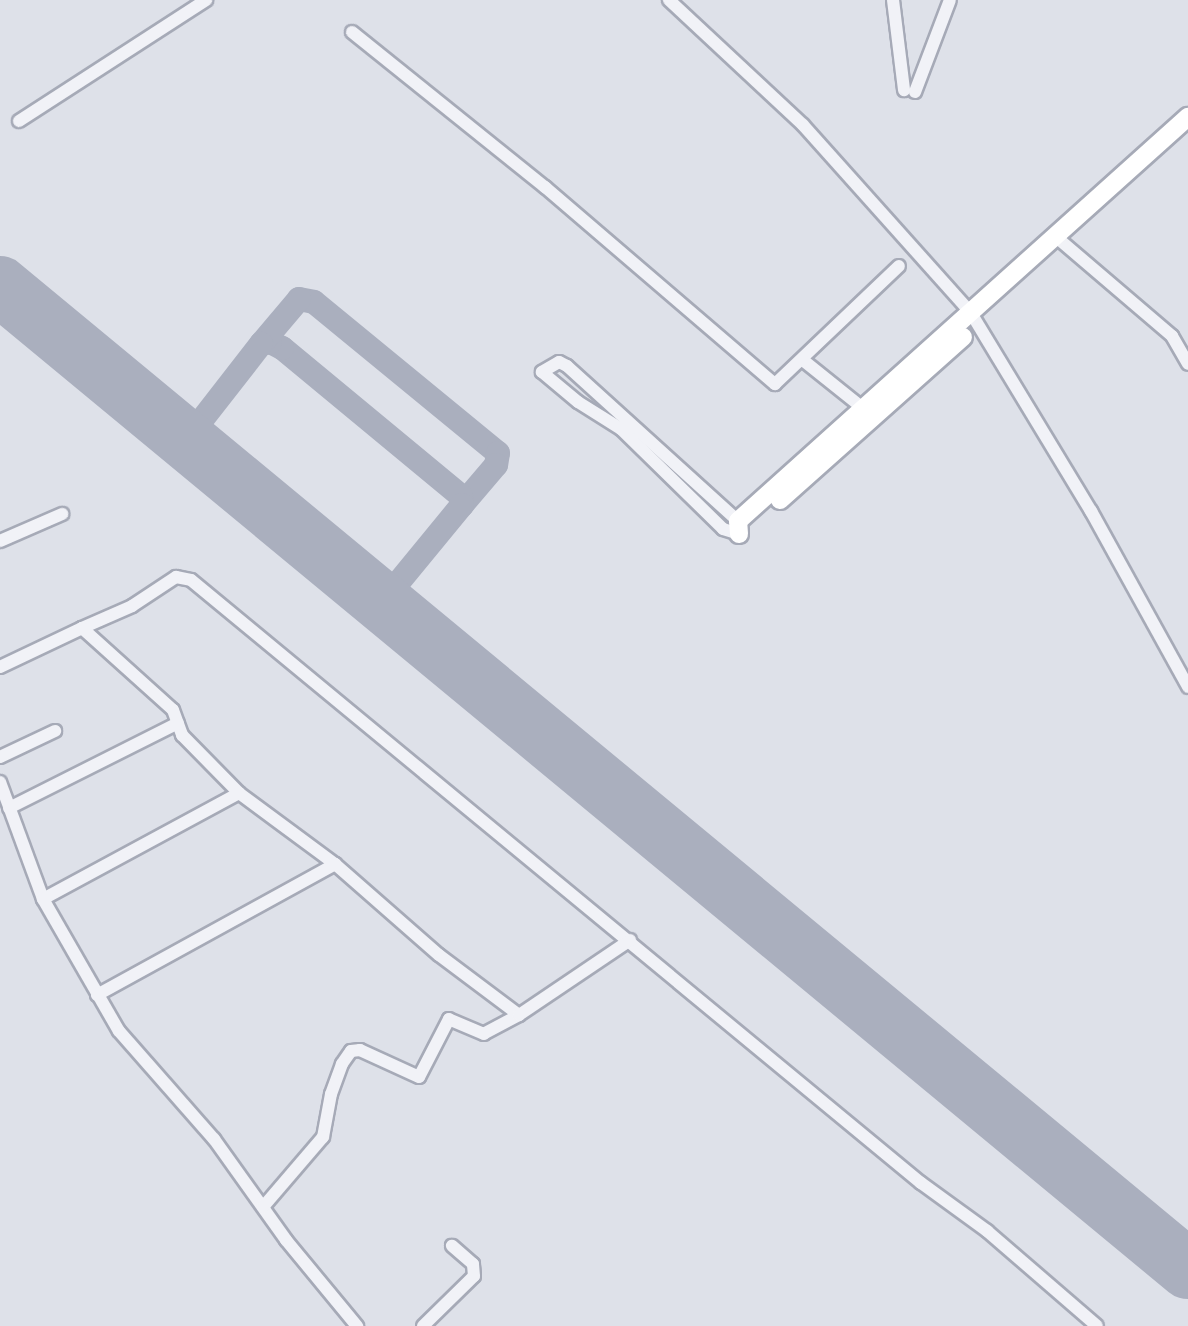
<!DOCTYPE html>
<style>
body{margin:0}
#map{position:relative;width:1188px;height:1326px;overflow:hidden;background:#dee1e9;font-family:"Titillium Web",sans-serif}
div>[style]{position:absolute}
.taxiway>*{height:24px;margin:-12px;padding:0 12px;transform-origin:12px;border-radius:12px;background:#aaafbe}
.runway>*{height:60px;margin:-30px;padding:0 30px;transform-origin:30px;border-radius:30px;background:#aaafbe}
.roads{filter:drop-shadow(2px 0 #a6aab7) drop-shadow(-2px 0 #a6aab7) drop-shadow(0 2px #a6aab7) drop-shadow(0 -2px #a6aab7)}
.minor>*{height:12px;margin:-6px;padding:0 6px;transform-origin:6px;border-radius:6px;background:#f1f2f7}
.highway>*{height:18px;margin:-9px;padding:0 9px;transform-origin:9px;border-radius:9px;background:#fff}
span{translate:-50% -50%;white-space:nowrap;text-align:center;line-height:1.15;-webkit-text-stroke:6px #edf0f6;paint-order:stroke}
</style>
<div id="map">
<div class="taxiway">
<i style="left:299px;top:299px;width:15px;rotate:11deg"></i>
<i style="left:314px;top:302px;width:238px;rotate:39.4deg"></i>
<i style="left:498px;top:453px;width:12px;rotate:99deg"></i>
<i style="left:496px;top:465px;width:52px;rotate:130.4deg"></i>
<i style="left:462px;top:505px;width:9px;rotate:-96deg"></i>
<i style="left:461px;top:496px;width:232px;rotate:-140.4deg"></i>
<i style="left:282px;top:348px;width:13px;rotate:-153deg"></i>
<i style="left:270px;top:342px;width:9px;rotate:167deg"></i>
<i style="left:261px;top:344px;width:59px;rotate:-49.8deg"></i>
<i style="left:201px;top:421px;width:16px;rotate:105deg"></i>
<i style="left:197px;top:436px;width:20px;rotate:70deg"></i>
<i style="left:166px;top:423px;width:20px;rotate:15deg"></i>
<i style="left:185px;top:428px;width:17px;rotate:-24deg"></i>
<i style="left:201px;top:421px;width:98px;rotate:-52.1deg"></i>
<i style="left:398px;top:583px;width:20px;rotate:99deg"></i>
<i style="left:395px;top:603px;width:20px;rotate:60deg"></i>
<i style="left:362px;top:585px;width:20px;rotate:15deg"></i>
<i style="left:381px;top:590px;width:18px;rotate:-22deg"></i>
<i style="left:398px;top:583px;width:101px;rotate:-50.6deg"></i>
</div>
<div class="runway">
<i style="left:0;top:286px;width:1542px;rotate:39.61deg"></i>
</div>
<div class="roads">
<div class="minor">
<i style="left:669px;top:0;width:183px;rotate:43deg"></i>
<i style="left:803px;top:125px;width:252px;rotate:48.2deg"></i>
<i style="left:971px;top:313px;width:232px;rotate:58.8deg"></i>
<i style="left:1091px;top:511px;width:201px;rotate:61.1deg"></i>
<i style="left:893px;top:0;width:91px;rotate:83deg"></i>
<i style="left:352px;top:32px;width:248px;rotate:38.8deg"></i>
<i style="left:545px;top:187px;width:303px;rotate:40.6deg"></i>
<i style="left:775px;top:384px;width:171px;rotate:-43.6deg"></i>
<i style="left:915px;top:92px;width:98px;rotate:-69.2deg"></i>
<i style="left:19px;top:121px;width:223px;rotate:-32.9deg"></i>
<i style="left:1055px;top:236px;width:154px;rotate:40.5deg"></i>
<i style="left:1172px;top:336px;width:32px;rotate:60deg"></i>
<i style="left:804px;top:361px;width:77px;rotate:38.7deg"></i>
<i style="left:738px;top:521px;width:231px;rotate:-137.8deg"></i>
<i style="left:567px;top:366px;width:9px;rotate:-153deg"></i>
<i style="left:559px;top:362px;width:20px;rotate:150deg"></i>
<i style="left:542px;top:372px;width:47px;rotate:39.8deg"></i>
<i style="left:578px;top:402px;width:51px;rotate:32.1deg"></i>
<i style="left:621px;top:429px;width:143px;rotate:44.4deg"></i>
<i style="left:723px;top:529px;width:17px;rotate:17deg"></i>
<i style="left:0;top:541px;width:68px;rotate:-23.5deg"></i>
<i style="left:82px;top:628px;width:55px;rotate:-23.7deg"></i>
<i style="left:132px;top:606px;width:53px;rotate:-33.4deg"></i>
<i style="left:176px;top:577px;width:15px;rotate:11deg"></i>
<i style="left:191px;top:580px;width:947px;rotate:39.56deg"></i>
<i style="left:921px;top:1183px;width:82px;rotate:36deg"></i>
<i style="left:987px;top:1231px;width:145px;rotate:40.8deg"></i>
<i style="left:0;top:667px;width:91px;rotate:-25.4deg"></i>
<i style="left:82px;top:628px;width:122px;rotate:42deg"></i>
<i style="left:173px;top:710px;width:27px;rotate:70deg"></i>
<i style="left:182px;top:735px;width:81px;rotate:45.5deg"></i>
<i style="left:239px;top:793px;width:119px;rotate:36.5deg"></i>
<i style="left:0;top:757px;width:61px;rotate:-25.3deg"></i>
<i style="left:0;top:782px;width:125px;rotate:69.8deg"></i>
<i style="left:43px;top:899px;width:152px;rotate:60.1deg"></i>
<i style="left:119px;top:1031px;width:144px;rotate:48.7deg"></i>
<i style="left:214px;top:1139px;width:124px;rotate:54.5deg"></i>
<i style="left:286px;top:1240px;width:112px;rotate:50.5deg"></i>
<i style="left:9px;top:808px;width:189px;rotate:-26.7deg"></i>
<i style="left:43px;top:899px;width:223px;rotate:-28.4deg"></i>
<i style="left:97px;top:995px;width:272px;rotate:-28.8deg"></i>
<i style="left:335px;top:864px;width:138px;rotate:41.2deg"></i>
<i style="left:439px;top:955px;width:100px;rotate:36.9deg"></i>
<i style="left:519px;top:1015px;width:40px;rotate:152deg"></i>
<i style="left:484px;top:1034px;width:38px;rotate:-157deg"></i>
<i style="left:449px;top:1019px;width:65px;rotate:117.3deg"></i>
<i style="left:419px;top:1077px;width:65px;rotate:-155.4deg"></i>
<i style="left:360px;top:1050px;width:9px;rotate:174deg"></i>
<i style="left:351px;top:1051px;width:16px;rotate:125deg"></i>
<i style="left:342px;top:1064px;width:32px;rotate:110deg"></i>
<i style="left:331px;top:1094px;width:44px;rotate:100.5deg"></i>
<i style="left:323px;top:1137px;width:92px;rotate:130.6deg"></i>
<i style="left:519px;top:1015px;width:134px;rotate:-34deg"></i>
<i style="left:423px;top:1326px;width:71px;rotate:-44.4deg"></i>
<i style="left:474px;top:1276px;width:12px;rotate:-95deg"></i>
<i style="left:473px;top:1264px;width:28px;rotate:-139deg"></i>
</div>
<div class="highway">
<i style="left:780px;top:500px;width:245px;rotate:-41.7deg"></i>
<i style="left:739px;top:534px;width:13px;rotate:-94deg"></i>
<i style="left:738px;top:521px;width:605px;rotate:-41.92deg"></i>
</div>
</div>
</div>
